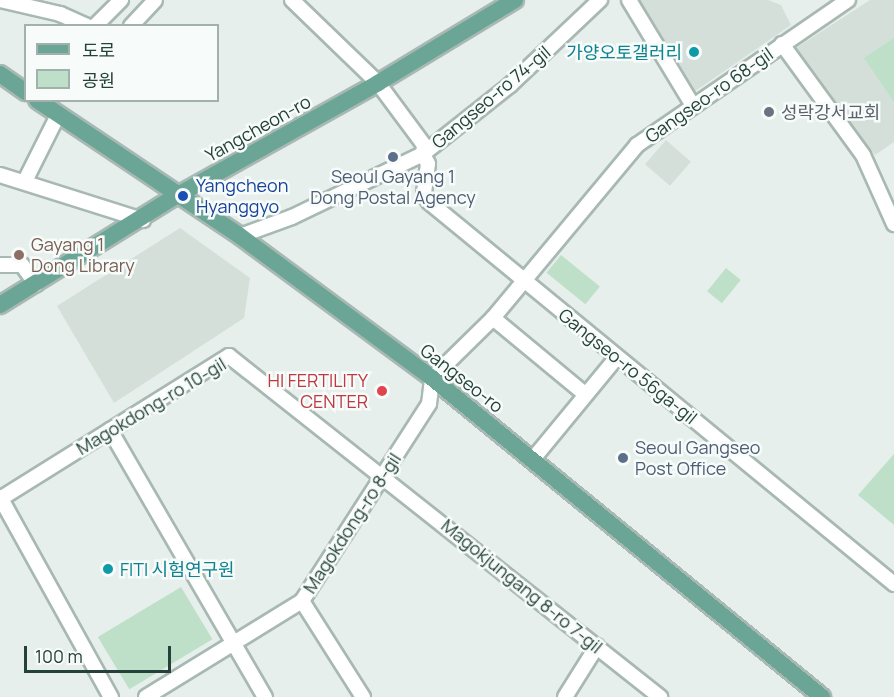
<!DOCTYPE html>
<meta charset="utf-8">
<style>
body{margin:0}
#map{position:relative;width:894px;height:697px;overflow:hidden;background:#e6efeb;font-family:Manrope,"Noto Sans KR",sans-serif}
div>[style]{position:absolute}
.built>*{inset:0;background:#d4dfda;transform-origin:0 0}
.green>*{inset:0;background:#bfe0c8;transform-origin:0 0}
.roads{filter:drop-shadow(2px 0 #a8b8b2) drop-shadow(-2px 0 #a8b8b2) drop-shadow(0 2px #a8b8b2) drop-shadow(0 -2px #a8b8b2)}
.minor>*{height:14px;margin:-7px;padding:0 7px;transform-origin:7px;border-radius:7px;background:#fff}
.major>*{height:16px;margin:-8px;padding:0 8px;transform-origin:8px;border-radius:8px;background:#6aa596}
.dots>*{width:16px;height:16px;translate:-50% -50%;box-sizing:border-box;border:3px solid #f7fbf9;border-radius:50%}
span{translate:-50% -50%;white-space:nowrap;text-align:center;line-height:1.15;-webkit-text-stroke:5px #f7fbf9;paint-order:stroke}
.culture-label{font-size:18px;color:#0d838f}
.right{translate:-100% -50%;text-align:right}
.left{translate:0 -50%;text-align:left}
.street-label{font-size:18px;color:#24423a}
.worship-label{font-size:18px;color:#5b616d}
.service-label{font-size:18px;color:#4e5e75}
.transit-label{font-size:18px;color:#164399}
.education-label{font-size:18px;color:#785e54}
.health-label{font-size:18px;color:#be3a42}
.legend{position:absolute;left:24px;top:24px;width:195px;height:78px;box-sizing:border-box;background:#f7fbf9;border:2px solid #a3b1ad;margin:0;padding:8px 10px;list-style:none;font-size:18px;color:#24423a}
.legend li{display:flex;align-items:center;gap:12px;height:30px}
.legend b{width:30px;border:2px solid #a3b1ad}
.scale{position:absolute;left:24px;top:646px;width:147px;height:27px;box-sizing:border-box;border:3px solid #24423a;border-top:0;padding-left:8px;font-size:18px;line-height:21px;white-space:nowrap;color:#24423a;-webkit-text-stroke:4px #f7fbf9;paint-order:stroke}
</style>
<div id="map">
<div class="built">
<i style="clip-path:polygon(634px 0,768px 0,781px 5px,791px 25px,691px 94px)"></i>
<i style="clip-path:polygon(870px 0,894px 0,894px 142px,875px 155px,796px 48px)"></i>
<i style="left:666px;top:140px;width:33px;height:32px;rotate:41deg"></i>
<i style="clip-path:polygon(180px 228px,250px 278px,244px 318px,114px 403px,57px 306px)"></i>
</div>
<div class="green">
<i style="clip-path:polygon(894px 38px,894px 102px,864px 58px)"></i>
<i style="left:561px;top:255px;width:50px;height:23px;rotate:39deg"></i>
<i style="left:726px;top:268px;width:19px;height:30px;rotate:39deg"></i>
<i style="clip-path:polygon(894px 454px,894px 525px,858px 495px)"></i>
<i style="left:181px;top:587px;width:61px;height:97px;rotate:59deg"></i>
</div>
<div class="roads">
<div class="minor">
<i style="left:0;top:0;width:62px;rotate:13.1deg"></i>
<i style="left:60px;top:14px;width:30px;rotate:24deg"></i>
<i style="left:292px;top:0;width:120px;rotate:44deg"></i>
<i style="left:378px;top:83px;width:77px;rotate:53.4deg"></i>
<i style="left:424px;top:145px;width:9px;rotate:96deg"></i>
<i style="left:423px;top:154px;width:11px;rotate:63deg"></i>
<i style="left:428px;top:164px;width:29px;rotate:98deg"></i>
<i style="left:424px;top:193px;width:10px;rotate:61deg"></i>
<i style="left:429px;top:202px;width:602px;rotate:39.4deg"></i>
<i style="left:629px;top:0;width:122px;rotate:58.8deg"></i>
<i style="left:95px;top:26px;width:37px;rotate:-45deg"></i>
<i style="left:131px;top:26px;width:35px;rotate:-47deg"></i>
<i style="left:782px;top:44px;width:137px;rotate:53.9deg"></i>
<i style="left:863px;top:155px;width:76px;rotate:65.8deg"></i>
<i style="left:0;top:175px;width:150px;rotate:17.5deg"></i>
<i style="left:25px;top:181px;width:74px;rotate:-63.4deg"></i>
<i style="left:240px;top:236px;width:55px;rotate:-20.1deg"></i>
<i style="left:292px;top:217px;width:145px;rotate:-25.7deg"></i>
<i style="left:423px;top:154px;width:111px;rotate:-38.4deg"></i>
<i style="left:510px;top:85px;width:124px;rotate:-43.4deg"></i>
<i style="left:0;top:265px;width:22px"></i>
<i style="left:22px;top:265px;width:24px;rotate:54deg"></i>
<i style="left:493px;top:318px;width:119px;rotate:39.6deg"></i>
<i style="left:110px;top:430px;width:309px;rotate:59.9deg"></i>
<i style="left:533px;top:459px;width:132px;rotate:-50.5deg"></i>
<i style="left:0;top:497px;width:229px;rotate:61deg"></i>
<i style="left:0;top:499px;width:270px;rotate:-32deg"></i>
<i style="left:229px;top:356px;width:550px;rotate:38.35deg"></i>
<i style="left:302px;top:601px;width:114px;rotate:57.6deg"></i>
<i style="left:146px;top:697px;width:183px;rotate:-31.6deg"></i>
<i style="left:302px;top:601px;width:234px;rotate:-57.2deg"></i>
<i style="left:429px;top:404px;width:26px;rotate:-83deg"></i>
<i style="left:432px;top:378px;width:86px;rotate:-44.5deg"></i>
<i style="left:493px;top:318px;width:225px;rotate:-50.2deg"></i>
<i style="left:637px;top:145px;width:256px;rotate:-34.5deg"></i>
<i style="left:565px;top:697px;width:60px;rotate:-57.9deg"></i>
</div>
<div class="major">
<i style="left:0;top:74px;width:32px;rotate:35deg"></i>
<i style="left:37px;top:100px;width:244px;rotate:33.8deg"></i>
<i style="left:240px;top:236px;width:239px;rotate:36.5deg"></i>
<i style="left:432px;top:378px;width:504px;rotate:39.28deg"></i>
<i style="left:0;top:305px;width:207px;rotate:-31.8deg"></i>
<i style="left:176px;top:196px;width:231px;rotate:-29.2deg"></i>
<i style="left:378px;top:83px;width:160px;rotate:-31.2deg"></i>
</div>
</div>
<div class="dots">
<i style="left:694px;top:52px;background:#0f9aa8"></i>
<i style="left:769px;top:112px;background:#6b7280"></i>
<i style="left:393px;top:157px;background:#5c6f8a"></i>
<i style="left:183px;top:196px;background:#1a4fb4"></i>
<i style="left:19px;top:255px;background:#8d6e63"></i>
<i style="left:382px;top:391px;background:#e0444e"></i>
<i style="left:623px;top:458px;background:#5c6f8a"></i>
<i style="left:108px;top:569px;background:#0f9aa8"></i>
</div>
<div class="culture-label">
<span class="right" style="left:682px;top:52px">가양오토갤러리</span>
<span class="left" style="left:120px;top:569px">FITI 시험연구원</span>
</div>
<div class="street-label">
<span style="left:709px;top:95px;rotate:-35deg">Gangseo-ro 68-gil</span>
<span style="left:491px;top:97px;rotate:-40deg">Gangseo-ro 74-gil</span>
<span style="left:258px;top:128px;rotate:-29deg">Yangcheon-ro</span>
<span style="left:628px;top:366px;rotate:39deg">Gangseo-ro 56ga-gil</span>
<span style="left:462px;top:378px;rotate:38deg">Gangseo-ro</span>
<span style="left:151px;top:406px;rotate:-31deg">Magokdong-ro 10-gil</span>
<span style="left:352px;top:523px;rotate:-57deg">Magokdong-ro 8-gil</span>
<span style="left:522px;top:586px;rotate:39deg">Magokjungang 8-ro 7-gil</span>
</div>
<div class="worship-label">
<span class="left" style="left:781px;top:112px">성락강서교회</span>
</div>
<div class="service-label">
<span style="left:393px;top:187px">Seoul Gayang 1<br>Dong Postal Agency</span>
<span class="left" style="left:635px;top:458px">Seoul Gangseo<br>Post Office</span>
</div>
<div class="transit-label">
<span class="left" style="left:196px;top:196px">Yangcheon<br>Hyanggyo</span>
</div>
<div class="education-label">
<span class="left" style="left:31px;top:255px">Gayang 1<br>Dong Library</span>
</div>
<div class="health-label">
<span class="right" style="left:368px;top:391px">HI FERTILITY<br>CENTER</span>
</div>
<ul class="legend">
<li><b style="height:8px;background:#6aa596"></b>도로</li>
<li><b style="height:16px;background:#bfe0c8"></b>공원</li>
</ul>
<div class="scale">100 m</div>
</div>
